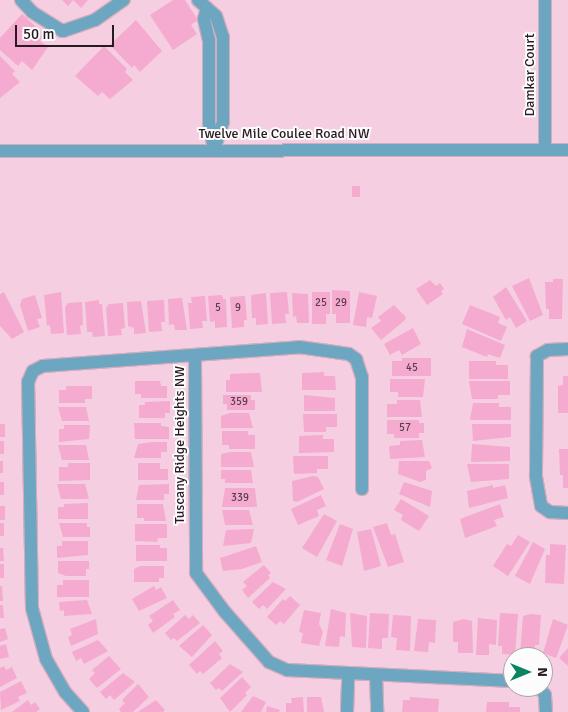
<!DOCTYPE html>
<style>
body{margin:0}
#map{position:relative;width:568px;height:712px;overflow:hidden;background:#f6cee1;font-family:Signika,sans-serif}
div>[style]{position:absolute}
.building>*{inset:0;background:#f4abcf;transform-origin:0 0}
.roads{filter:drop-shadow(1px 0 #d1aebe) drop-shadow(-1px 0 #d1aebe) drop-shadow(0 1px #d1aebe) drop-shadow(0 -1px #d1aebe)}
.minor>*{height:12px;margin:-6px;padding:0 6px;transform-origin:6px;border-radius:6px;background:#6ca6c0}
span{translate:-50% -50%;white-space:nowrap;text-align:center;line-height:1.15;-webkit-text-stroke:4px #fcfcfc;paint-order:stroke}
.number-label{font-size:11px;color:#5b3e4c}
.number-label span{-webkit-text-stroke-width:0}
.street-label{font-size:14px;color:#281a21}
.north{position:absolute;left:503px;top:647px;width:50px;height:50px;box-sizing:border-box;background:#fcfcfc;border:1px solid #a7a2a4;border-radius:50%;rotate:90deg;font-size:14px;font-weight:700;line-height:20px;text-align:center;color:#281a21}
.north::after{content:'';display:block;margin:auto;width:18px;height:22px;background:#088465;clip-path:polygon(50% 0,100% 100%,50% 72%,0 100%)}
.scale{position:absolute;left:15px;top:25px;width:99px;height:22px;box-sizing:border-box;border:2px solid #281a21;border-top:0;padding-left:6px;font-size:15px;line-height:18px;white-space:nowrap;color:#281a21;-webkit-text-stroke:4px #fcfcfc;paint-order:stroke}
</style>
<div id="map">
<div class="building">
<i style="clip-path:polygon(62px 0,88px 0,81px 8px,73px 0,68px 6px)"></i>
<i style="clip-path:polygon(173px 0,185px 0,198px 20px,191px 25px,197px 34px,173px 50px,150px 15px)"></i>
<i style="clip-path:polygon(22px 14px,45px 35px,40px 41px,48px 47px,32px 70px,22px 61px,18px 66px,0 50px,0 38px)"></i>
<i style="clip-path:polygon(136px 20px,162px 51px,140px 72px,134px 65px,132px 68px,110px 45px)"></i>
<i style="clip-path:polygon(104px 46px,127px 69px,125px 72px,133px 80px,110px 99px,102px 92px,98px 96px,75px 76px)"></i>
<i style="clip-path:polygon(0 56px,15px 71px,12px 74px,20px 82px,0 98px)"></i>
<i style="left:352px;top:186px;width:8px;height:11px"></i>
<i style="clip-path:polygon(529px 278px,543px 315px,530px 321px,512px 286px)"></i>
<i style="clip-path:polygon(553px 279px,563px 279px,562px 319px,549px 319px,549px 309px,546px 309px,545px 282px,553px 282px)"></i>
<i style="clip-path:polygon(430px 280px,436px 286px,440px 283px,444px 289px,441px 291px,443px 294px,427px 305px,416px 289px)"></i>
<i style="clip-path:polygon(506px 287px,527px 321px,516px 328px,510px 317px,506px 320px,493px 297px)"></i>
<i style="clip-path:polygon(332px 290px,350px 291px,350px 323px,336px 323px,336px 314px,332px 314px)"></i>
<i style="clip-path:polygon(4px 292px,24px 332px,12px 339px,0 326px,0 294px)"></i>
<i style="clip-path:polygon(61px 292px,64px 333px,51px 334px,50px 325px,47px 326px,44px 295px)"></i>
<i style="clip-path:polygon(287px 292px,289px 314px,285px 314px,286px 323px,272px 324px,270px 293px)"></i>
<i style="clip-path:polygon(312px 292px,330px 292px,330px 314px,326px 314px,326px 324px,312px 324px)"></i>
<i style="clip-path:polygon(359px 292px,377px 296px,372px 318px,367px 317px,366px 327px,353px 325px)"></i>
<i style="clip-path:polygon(266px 293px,268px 324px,256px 325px,256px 318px,252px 318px,251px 295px)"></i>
<i style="clip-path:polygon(292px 293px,308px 294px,309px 323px,297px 323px,296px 316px,293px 317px)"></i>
<i style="clip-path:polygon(35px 295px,42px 318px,37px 319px,40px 327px,28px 331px,20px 305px,22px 299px)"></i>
<i style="clip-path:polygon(222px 295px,223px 299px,226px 299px,227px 327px,215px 328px,215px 321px,210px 322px,208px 296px)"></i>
<i style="clip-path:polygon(205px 296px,207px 321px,202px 321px,203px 328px,190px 329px,188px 303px,192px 303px,191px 297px)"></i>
<i style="clip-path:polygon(245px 296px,247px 320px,244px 320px,244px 327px,232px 328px,230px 297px)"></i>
<i style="clip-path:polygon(182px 298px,187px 330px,175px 330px,174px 324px,169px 325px,168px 299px)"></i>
<i style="clip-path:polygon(99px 300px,99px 304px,102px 304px,105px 336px,93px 337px,92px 332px,87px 332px,85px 302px)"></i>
<i style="clip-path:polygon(164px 300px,165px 322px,161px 322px,162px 331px,149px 332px,147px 301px)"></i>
<i style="clip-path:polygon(141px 301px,146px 333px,134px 334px,134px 328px,128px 326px,127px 302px)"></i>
<i style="clip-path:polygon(82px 302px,83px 325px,80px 326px,81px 334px,67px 335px,65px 307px,68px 303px)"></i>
<i style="clip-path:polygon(123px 303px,125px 328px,121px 329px,122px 335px,108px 336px,106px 308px,109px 304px)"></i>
<i style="clip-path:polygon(394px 305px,406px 317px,405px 320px,381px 340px,371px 328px,381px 321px,378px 317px)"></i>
<i style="clip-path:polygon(470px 305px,500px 317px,498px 323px,507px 327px,501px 341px,462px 324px)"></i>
<i style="clip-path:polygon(413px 328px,421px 344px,402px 355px,399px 350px,390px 355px,384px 344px)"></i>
<i style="clip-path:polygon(467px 329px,505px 345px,500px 358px,488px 354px,487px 357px,462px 347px)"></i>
<i style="clip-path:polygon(402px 358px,431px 358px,431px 376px,392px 376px,392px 361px,402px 361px)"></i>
<i style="clip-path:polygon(469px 361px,496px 361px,496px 365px,508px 365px,508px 379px,469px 379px)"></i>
<i style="clip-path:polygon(324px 372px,324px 376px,335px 376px,336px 390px,302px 390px,302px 373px)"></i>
<i style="clip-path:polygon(253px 373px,260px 373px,262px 392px,226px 392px,226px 380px,230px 380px,230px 374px)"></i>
<i style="clip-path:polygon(563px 376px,568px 376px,568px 413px,558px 413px,558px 386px,563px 385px)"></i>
<i style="clip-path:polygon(390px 379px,425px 379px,423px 397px,398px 397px,398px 392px,390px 392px)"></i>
<i style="clip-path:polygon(135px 381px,160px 381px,161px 386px,167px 386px,167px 398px,141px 398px,141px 394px,135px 394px)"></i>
<i style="clip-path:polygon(469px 381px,510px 381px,510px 395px,498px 395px,498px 399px,472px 399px)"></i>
<i style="clip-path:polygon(66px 386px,92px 386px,92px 399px,85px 399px,85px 403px,59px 403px,59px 390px,66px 390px)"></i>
<i style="clip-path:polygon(223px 395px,251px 395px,251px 400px,255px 400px,255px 410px,227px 410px,227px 404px,223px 404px)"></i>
<i style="clip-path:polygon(304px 395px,335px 398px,335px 411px,304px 411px)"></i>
<i style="clip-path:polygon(397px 400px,420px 400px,422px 417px,387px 417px,387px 404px,397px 404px)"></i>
<i style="clip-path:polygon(170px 401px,170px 413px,165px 413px,165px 418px,139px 418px,139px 405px,145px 405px,145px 402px)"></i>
<i style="clip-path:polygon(473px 403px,499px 403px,499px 407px,511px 407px,511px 420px,470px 420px)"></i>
<i style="clip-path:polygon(58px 407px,86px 407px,89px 421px,62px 421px)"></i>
<i style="clip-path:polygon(230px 413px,249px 413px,253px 428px,221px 428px,221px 416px)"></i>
<i style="clip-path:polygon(303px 414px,337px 414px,337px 427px,326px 427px,326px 432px,304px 432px)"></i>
<i style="clip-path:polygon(387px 420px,419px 420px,419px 423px,424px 423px,424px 433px,419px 433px,419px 438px,394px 438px,394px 434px,387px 434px)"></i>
<i style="clip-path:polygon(134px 423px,161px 423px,161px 426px,169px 427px,169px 439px,135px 439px)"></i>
<i style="left:0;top:424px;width:5px;height:13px"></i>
<i style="clip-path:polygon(472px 424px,511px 424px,511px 437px,473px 441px)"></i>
<i style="clip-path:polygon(64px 425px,90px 425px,89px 439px,59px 442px,59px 429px,64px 429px)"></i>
<i style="clip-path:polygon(222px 431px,248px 431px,248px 435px,255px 435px,255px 449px,229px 449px,229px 445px,222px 445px)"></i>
<i style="clip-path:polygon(323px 435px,323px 439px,334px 439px,334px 452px,299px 453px,299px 436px)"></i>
<i style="clip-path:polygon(422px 440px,425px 457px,390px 459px,389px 446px,400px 445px,400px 441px)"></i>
<i style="left:0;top:441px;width:4px;height:13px"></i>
<i style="clip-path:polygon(152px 442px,167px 442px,167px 452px,161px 452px,161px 458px,134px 458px,138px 444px)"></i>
<i style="clip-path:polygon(472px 444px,510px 447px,510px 461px,471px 462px)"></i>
<i style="clip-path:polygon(58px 445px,86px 445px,89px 460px,62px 460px)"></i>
<i style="clip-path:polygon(559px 449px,568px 449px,568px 488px,563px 488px,563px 475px,560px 475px)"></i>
<i style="clip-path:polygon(231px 452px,251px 452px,254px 467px,221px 467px,221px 454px)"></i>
<i style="clip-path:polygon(293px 456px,328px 456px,328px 469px,317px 469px,317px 473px,294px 474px)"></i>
<i style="left:0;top:461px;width:3px;height:12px"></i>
<i style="clip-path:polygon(399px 461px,429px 461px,432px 468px,426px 471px,426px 480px,420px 482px,398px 474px)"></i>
<i style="clip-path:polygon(68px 463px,90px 463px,90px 480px,59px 481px,59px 467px,68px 467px)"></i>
<i style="clip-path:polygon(138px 463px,160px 463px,160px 469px,168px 469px,168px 480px,138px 480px)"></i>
<i style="clip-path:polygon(467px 464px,509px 464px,509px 479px,471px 482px)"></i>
<i style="clip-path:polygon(221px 470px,251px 470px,253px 483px,225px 483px,225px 479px,221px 479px)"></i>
<i style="clip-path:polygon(313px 476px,318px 477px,324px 489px,297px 502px,293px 501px,292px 481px)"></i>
<i style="left:0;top:482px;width:4px;height:13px"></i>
<i style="clip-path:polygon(404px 482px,432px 491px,430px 507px,399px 494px)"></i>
<i style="clip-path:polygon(57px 484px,85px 484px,89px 499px,61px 499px)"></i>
<i style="clip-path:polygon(169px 484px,169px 494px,164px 494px,164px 500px,136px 500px,139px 485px)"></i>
<i style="clip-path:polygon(493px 485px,493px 488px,505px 485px,508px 498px,469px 508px,467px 491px)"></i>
<i style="clip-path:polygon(225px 488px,255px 488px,257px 507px,222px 507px)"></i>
<i style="clip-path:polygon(321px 495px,326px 506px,317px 510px,319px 516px,298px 525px,291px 509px)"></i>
<i style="clip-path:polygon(401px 499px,429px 516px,419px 531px,401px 520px,403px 515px,394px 510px)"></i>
<i style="clip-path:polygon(88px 503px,88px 519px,58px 519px,58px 507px,64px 507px,64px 504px)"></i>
<i style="clip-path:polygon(137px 504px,163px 504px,166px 521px,144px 521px,144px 518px,137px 518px)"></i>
<i style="clip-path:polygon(500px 504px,504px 517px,494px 520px,497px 526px,465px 538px,460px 519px)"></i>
<i style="left:0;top:506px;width:5px;height:14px"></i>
<i style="clip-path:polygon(222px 510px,249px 510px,253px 525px,225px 525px)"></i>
<i style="clip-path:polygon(324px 514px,337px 521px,317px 557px,302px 548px)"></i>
<i style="left:0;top:523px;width:4px;height:13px"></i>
<i style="clip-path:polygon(59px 523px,87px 523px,87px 527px,90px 527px,90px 537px,63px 537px)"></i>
<i style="clip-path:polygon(387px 523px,391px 535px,395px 534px,404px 562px,388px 567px,373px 527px)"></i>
<i style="clip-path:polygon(135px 524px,167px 524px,167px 538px,158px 538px,157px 542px,135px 541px)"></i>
<i style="clip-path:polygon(340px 524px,353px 529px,342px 566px,326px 560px)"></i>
<i style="clip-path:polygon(254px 529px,251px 543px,223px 546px,226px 530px)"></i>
<i style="clip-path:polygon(371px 529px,381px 566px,364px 571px,357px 532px)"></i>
<i style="clip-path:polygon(518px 535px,530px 542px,508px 576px,493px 566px,507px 544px,511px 546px)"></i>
<i style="clip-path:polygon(62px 541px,88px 541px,88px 555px,57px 558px,57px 546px,62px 546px)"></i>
<i style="clip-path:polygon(533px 542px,545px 549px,530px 584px,515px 576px)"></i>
<i style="clip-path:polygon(550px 544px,566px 545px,564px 584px,545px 583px,546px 555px,550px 555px)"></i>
<i style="clip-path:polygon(136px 545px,160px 545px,160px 548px,167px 548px,167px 561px,136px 561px)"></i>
<i style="clip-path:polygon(256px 546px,262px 562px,242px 569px,223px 571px,220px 558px)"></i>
<i style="clip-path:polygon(0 548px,3px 548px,4px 561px,0 561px)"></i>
<i style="clip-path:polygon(58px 561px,89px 561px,89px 569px,86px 569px,86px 576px,66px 576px,58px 573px)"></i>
<i style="left:0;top:564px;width:4px;height:14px"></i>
<i style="clip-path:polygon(264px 565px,271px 573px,268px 575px,270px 578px,248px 598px,242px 590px,247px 586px,243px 582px)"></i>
<i style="clip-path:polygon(140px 566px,164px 566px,164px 578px,159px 578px,159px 582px,134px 582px,134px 569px)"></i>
<i style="clip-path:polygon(63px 580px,89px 580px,89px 597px,57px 597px,57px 585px,63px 585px)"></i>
<i style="clip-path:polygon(273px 582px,286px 589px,267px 609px,263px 605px,259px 609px,252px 602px)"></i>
<i style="clip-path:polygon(0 586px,2px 586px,3px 601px,0 601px)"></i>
<i style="clip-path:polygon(154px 586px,156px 590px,161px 587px,167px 598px,139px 611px,132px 599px)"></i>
<i style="clip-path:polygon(290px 596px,300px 605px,284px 624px,280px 621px,276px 625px,267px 617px,283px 599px,285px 601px)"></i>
<i style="clip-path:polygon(87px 600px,92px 614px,64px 616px,64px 610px,60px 611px,59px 602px)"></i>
<i style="clip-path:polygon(173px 600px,180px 610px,173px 614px,175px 617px,153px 633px,148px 625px,153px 621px,149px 616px)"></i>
<i style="clip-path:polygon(0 605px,3px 605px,4px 618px,0 618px)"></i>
<i style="clip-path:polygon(331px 609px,346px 613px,345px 637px,340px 636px,339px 647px,325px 646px)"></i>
<i style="clip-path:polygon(304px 610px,321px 613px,319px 624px,323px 632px,319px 646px,301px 643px,303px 633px,299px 632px)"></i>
<i style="clip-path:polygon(350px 613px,367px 616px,366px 648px,352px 647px)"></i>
<i style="clip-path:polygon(370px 613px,389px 614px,388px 638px,382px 638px,382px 649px,368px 648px)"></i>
<i style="clip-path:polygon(500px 613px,518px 614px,515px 655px,502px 654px,502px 646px,498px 646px)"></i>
<i style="clip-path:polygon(531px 614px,541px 615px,539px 645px,535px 645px,534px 653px,520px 653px,523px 616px)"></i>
<i style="clip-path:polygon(185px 615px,189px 619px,193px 615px,200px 623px,177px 641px,174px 638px,171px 640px,165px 633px)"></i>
<i style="clip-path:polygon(393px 615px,411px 616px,410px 651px,396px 650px,397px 638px,391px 637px)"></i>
<i style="clip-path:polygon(478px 618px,497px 620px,496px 645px,489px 644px,489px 655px,476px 655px)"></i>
<i style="clip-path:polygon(96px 619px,98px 634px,71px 646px,68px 637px,72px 635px,70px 629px)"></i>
<i style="clip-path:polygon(418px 619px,436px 620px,435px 643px,429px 642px,428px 652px,414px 651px)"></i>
<i style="clip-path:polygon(464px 619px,472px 621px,473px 653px,458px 653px,458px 642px,453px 642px,453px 622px)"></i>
<i style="clip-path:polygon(553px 619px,568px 625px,556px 658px,543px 653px)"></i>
<i style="clip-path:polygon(203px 625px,212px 635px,192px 657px,179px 646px)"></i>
<i style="clip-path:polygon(5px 628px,8px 639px,0 642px,0 629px)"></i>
<i style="clip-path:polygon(98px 640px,108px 651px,84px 664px,81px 658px,76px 661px,72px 652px)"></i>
<i style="clip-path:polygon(215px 641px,223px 651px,219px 654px,222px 658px,203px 674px,200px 671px,197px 674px,189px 665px)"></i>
<i style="clip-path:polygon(6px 644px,9px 657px,0 659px,0 646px)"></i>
<i style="clip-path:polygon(568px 648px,568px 666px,559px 658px)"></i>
<i style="clip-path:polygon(109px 656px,121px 669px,97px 688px,89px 679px,95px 673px,92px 670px)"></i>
<i style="clip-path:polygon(230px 664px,243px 672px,222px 691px,219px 688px,216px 690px,210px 683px)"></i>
<i style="clip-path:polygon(4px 666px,6px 670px,12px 667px,17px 678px,0 687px,0 668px)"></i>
<i style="clip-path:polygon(123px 673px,135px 682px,114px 700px,110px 695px,106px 699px,100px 692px)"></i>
<i style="clip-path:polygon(242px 677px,251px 687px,245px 693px,247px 695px,230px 712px,220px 698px)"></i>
<i style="clip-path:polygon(21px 681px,27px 693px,18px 697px,20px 701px,1px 710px,0 692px)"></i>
<i style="clip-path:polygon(138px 684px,149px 697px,133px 712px,121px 712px,119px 709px,125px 703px,122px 700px)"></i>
<i style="clip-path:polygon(253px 696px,266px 702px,261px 712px,241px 712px)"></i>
<i style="clip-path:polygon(303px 697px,304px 712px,286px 712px,286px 703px,292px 703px,291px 698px)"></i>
<i style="clip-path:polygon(307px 697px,321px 697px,324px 712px,307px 712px)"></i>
<i style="clip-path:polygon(410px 697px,439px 699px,438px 712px,402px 712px,403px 700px,410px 700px)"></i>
<i style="clip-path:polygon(28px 700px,31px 705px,35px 702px,40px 709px,36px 712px,12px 712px)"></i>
<i style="clip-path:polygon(156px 700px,165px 710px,163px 712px,138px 712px)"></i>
<i style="clip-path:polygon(487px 702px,509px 702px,509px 707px,520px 707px,520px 712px,486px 712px)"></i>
<i style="clip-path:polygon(267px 706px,280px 710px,279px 712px,266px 712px)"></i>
</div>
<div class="roads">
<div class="minor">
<i style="left:21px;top:0;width:16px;rotate:47deg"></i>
<i style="left:32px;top:12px;width:36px;rotate:32deg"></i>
<i style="left:63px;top:31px;width:34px;rotate:-19deg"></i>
<i style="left:95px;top:20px;width:35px;rotate:-35deg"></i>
<i style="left:198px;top:0;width:24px;rotate:42deg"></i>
<i style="left:216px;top:16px;width:22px;rotate:72deg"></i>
<i style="left:223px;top:37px;width:85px;rotate:90deg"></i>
<i style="left:223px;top:122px;width:28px;rotate:108deg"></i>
<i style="left:207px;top:8px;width:11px;rotate:105deg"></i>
<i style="left:204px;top:19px;width:22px;rotate:77deg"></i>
<i style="left:209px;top:40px;width:83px;rotate:90deg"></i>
<i style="left:209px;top:123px;width:26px;rotate:79deg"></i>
<i style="left:545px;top:149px;width:149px;rotate:-90deg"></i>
<i style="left:0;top:151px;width:568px;rotate:-0.1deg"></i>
<i style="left:568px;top:349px;width:20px;rotate:177deg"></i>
<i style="left:548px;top:350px;width:13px;rotate:151deg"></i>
<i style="left:537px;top:356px;width:121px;rotate:90.5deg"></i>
<i style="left:536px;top:477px;width:29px;rotate:80deg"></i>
<i style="left:541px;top:506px;width:11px;rotate:34deg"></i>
<i style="left:550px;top:512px;width:18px;rotate:3deg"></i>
<i style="left:195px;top:356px;width:217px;rotate:89.7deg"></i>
<i style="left:196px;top:573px;width:49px;rotate:53.4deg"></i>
<i style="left:225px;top:612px;width:67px;rotate:48.7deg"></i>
<i style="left:269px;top:662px;width:20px;rotate:24deg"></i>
<i style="left:287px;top:670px;width:226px;rotate:2.8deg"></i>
<i style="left:376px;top:675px;width:37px;rotate:88deg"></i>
<i style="left:539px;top:687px;width:10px;rotate:53deg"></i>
<i style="left:545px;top:695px;width:17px;rotate:87deg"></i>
<i style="left:83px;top:712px;width:27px;rotate:-132deg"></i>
<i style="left:65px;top:692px;width:38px;rotate:-120deg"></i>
<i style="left:46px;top:659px;width:53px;rotate:-105.4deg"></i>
<i style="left:32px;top:608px;width:226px;rotate:-91deg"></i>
<i style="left:28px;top:382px;width:12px;rotate:-66deg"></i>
<i style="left:33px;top:371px;width:11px;rotate:-27deg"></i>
<i style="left:43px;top:366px;width:257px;rotate:-4.2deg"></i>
<i style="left:299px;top:347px;width:50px;rotate:8deg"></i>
<i style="left:349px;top:354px;width:9px;rotate:36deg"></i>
<i style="left:356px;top:359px;width:19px;rotate:72deg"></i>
<i style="left:362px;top:377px;width:112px;rotate:90deg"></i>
<i style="left:347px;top:712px;width:38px;rotate:-88deg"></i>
</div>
</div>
<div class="number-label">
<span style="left:321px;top:303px">25</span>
<span style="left:341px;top:303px">29</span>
<span style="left:218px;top:308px">5</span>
<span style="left:238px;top:308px">9</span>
<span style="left:412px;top:368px">45</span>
<span style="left:239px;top:402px">359</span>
<span style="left:405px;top:428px">57</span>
<span style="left:240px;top:498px">339</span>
</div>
<div class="street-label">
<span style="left:530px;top:75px;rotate:-90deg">Damkar Court</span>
<span style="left:284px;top:134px">Twelve Mile Coulee Road NW</span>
<span style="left:180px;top:445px;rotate:-90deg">Tuscany Ridge Heights NW</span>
</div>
<div class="north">N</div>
<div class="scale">50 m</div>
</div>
